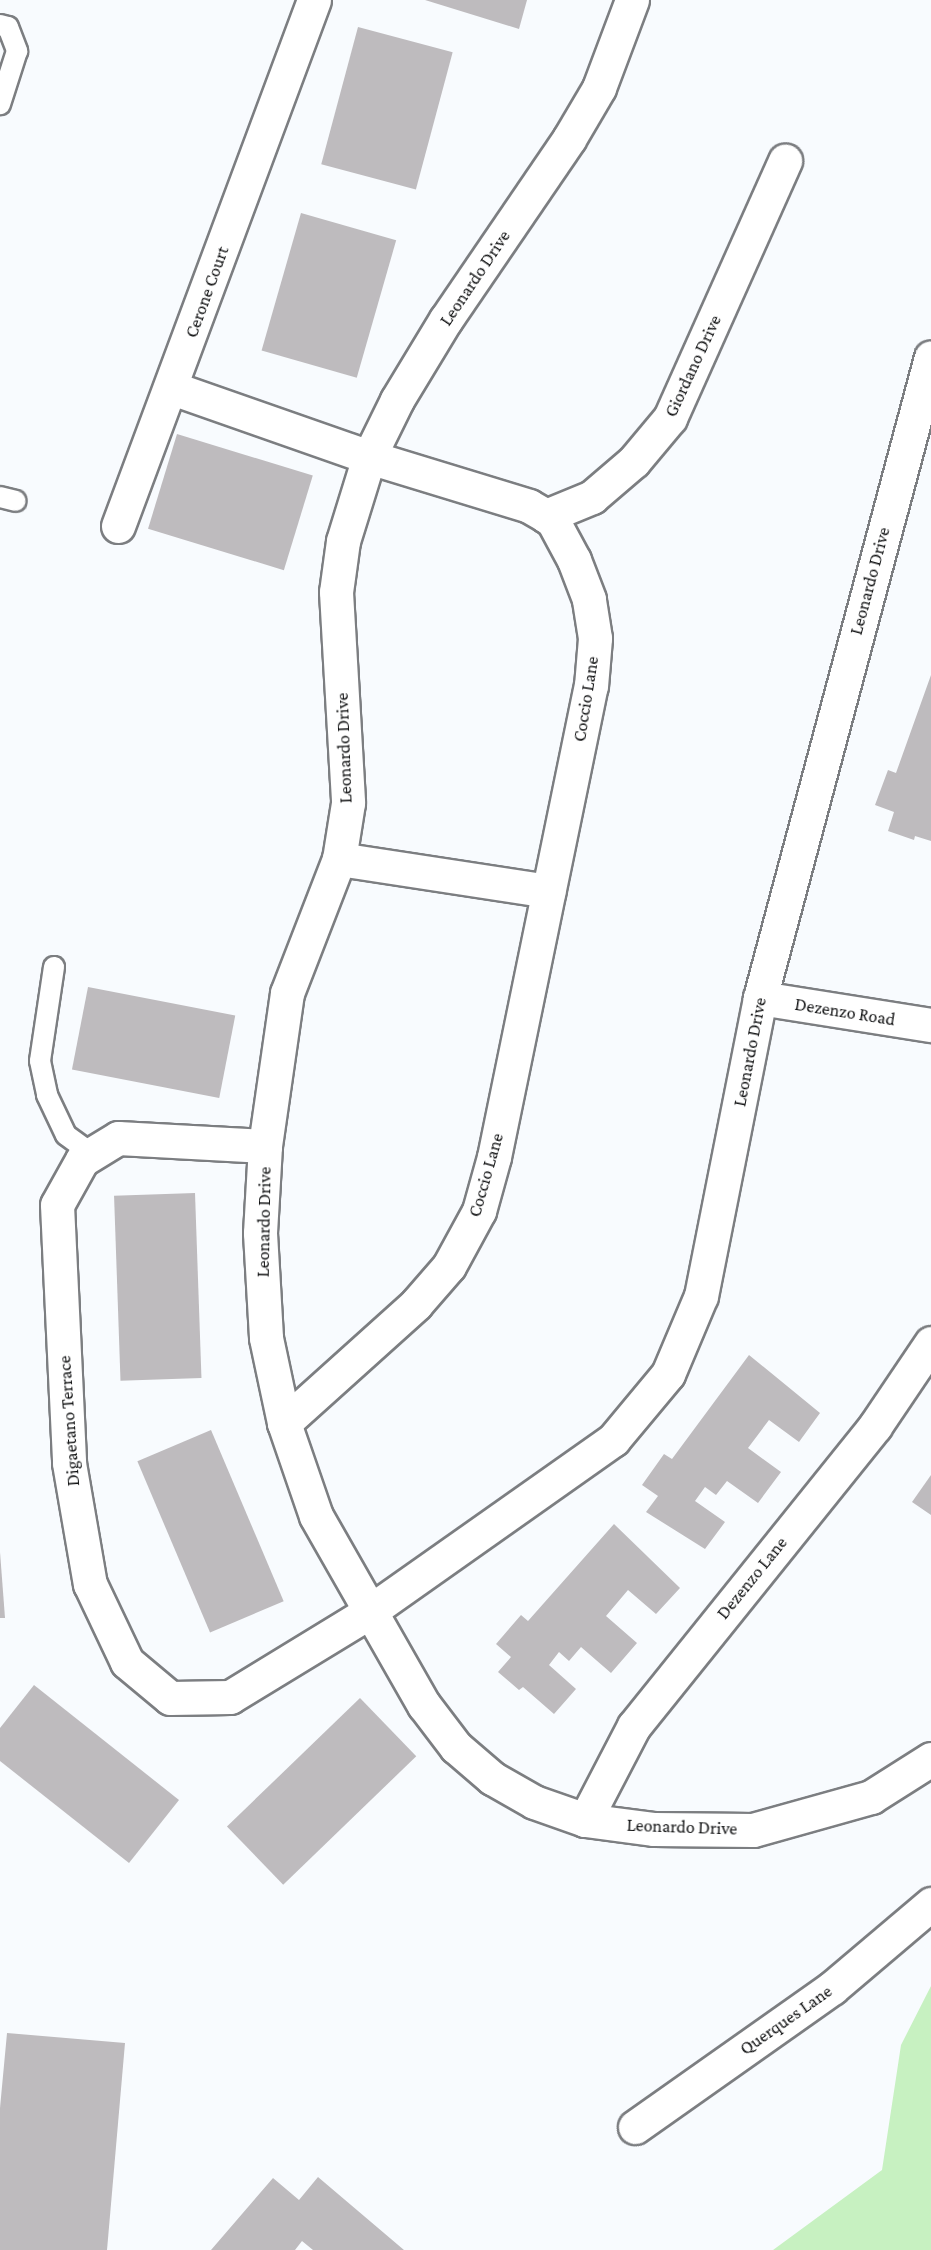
<!DOCTYPE html>
<style>
body{margin:0}
#map{position:relative;width:931px;height:2250px;overflow:hidden;background:#f8fbfe;font-family:"Crimson Pro",serif}
div>[style]{position:absolute}
.green>*{inset:0;background:#c7f1c1}
.building>*{inset:0;background:#bebbbe;transform-origin:0 0}
.roads{filter:drop-shadow(2px 0 #7c7e81) drop-shadow(-2px 0 #7c7e81) drop-shadow(0 2px #7c7e81) drop-shadow(0 -2px #7c7e81)}
.service>*{height:20px;margin:-10px;padding:0 10px;transform-origin:10px;border-radius:10px;background:#fff}
.minor>*{height:33px;margin:-16.5px;padding:0 16.5px;transform-origin:16.5px;border-radius:16.5px;background:#fff}
span{translate:-50% -50%;white-space:nowrap;text-align:center;line-height:1.15;-webkit-text-stroke:4.5px #fff;paint-order:stroke}
.street-label{font-size:18px;color:#0f1011}
</style>
<div id="map">
<div class="green">
<i style="clip-path:polygon(931px 1986px,931px 2250px,773px 2250px,882px 2170px,901px 2045px)"></i>
</div>
<div class="building">
<i style="clip-path:polygon(425px 0,527px 0,519px 29px)"></i>
<i style="left:358px;top:27px;width:98px;height:142px;rotate:15deg"></i>
<i style="left:301px;top:213px;width:99px;height:143px;rotate:16deg"></i>
<i style="left:177px;top:434px;width:142px;height:99px;rotate:17deg"></i>
<i style="clip-path:polygon(931px 675px,931px 841px,915px 836px,914px 840px,888px 831px,894px 812px,875px 805px,888px 770px,896px 773px)"></i>
<i style="left:88px;top:987px;width:150px;height:84px;rotate:11deg"></i>
<i style="left:195px;top:1193px;width:185px;height:81px;rotate:88deg"></i>
<i style="clip-path:polygon(749px 1355px,820px 1413px,799px 1442px,769px 1420px,748px 1448px,781px 1472px,758px 1503px,727px 1481px,716px 1495px,705px 1487px,695px 1501px,725px 1522px,705px 1549px,646px 1512px,658px 1496px,642px 1485px,664px 1454px,672px 1459px)"></i>
<i style="left:211px;top:1430px;width:186px;height:80px;rotate:67deg"></i>
<i style="clip-path:polygon(931px 1475px,931px 1515px,912px 1502px)"></i>
<i style="clip-path:polygon(614px 1524px,680px 1588px,656px 1614px,628px 1590px,606px 1616px,637px 1643px,611px 1673px,581px 1647px,569px 1661px,559px 1652px,549px 1665px,576px 1689px,554px 1714px,523px 1687px,519px 1690px,498px 1672px,511px 1657px,496px 1644px,521px 1615px,528px 1621px)"></i>
<i style="clip-path:polygon(0 1552px,5px 1618px,0 1618px)"></i>
<i style="clip-path:polygon(34px 1685px,179px 1800px,129px 1863px,0 1761px,0 1728px)"></i>
<i style="left:360px;top:1698px;width:81px;height:185px;rotate:46deg"></i>
<i style="clip-path:polygon(7px 2033px,125px 2043px,107px 2250px,0 2250px,0 2108px)"></i>
<i style="clip-path:polygon(318px 2177px,404px 2250px,313px 2250px,302px 2241px,295px 2250px,211px 2250px,273px 2178px,299px 2200px)"></i>
</div>
<div class="roads">
<div class="service">
<i style="left:0;top:25px;width:8px;rotate:14deg"></i>
<i style="left:8px;top:27px;width:26px;rotate:69deg"></i>
<i style="left:17px;top:51px;width:56px;rotate:107.8deg"></i>
<i style="left:0;top:497px;width:16px;rotate:14deg"></i>
<i style="left:54px;top:967px;width:95px;rotate:98.5deg"></i>
<i style="left:40px;top:1061px;width:35px;rotate:78deg"></i>
<i style="left:47px;top:1095px;width:44px;rotate:64.6deg"></i>
<i style="left:66px;top:1135px;width:32px;rotate:36deg"></i>
</div>
<div class="minor">
<i style="left:632px;top:0;width:94px;rotate:110.6deg"></i>
<i style="left:599px;top:88px;width:59px;rotate:120.5deg"></i>
<i style="left:569px;top:139px;width:218px;rotate:124.3deg"></i>
<i style="left:446px;top:319px;width:95px;rotate:121.2deg"></i>
<i style="left:397px;top:400px;width:64px;rotate:116.2deg"></i>
<i style="left:369px;top:457px;width:88px;rotate:107.2deg"></i>
<i style="left:343px;top:541px;width:51px;rotate:97.8deg"></i>
<i style="left:336px;top:592px;width:211px;rotate:86.7deg"></i>
<i style="left:348px;top:803px;width:57px;rotate:99.1deg"></i>
<i style="left:339px;top:859px;width:144px;rotate:111.2deg"></i>
<i style="left:287px;top:993px;width:155px;rotate:98.2deg"></i>
<i style="left:265px;top:1146px;width:87px;rotate:93.3deg"></i>
<i style="left:260px;top:1233px;width:105px;rotate:86.7deg"></i>
<i style="left:266px;top:1338px;width:87px;rotate:78deg"></i>
<i style="left:284px;top:1423px;width:98px;rotate:71deg"></i>
<i style="left:316px;top:1516px;width:218px;rotate:60.3deg"></i>
<i style="left:424px;top:1705px;width:53px;rotate:52.7deg"></i>
<i style="left:456px;top:1747px;width:48px;rotate:40.7deg"></i>
<i style="left:492px;top:1778px;width:48px;rotate:29.7deg"></i>
<i style="left:534px;top:1802px;width:54px;rotate:19.4deg"></i>
<i style="left:585px;top:1820px;width:70px;rotate:7.4deg"></i>
<i style="left:654px;top:1829px;width:99px;rotate:0.6deg"></i>
<i style="left:753px;top:1830px;width:123px;rotate:-15.6deg"></i>
<i style="left:871px;top:1797px;width:71px;rotate:-32.3deg"></i>
<i style="left:172px;top:388px;width:209px;rotate:19.3deg"></i>
<i style="left:369px;top:457px;width:167px;rotate:17deg"></i>
<i style="left:529px;top:506px;width:20px;rotate:30deg"></i>
<i style="left:546px;top:516px;width:50px;rotate:-22.4deg"></i>
<i style="left:592px;top:497px;width:55px;rotate:-40.6deg"></i>
<i style="left:634px;top:461px;width:56px;rotate:-50.1deg"></i>
<i style="left:670px;top:418px;width:282px;rotate:-65.9deg"></i>
<i style="left:118px;top:526px;width:561px;rotate:-69.56deg"></i>
<i style="left:339px;top:859px;width:212px;rotate:8.7deg"></i>
<i style="left:760px;top:998px;width:173px;rotate:9deg"></i>
<i style="left:265px;top:1146px;width:147px;rotate:-176.9deg"></i>
<i style="left:118px;top:1138px;width:42px;rotate:148.6deg"></i>
<i style="left:82px;top:1160px;width:51px;rotate:119.1deg"></i>
<i style="left:57px;top:1205px;width:258px;rotate:87.3deg"></i>
<i style="left:69px;top:1463px;width:123px;rotate:80.2deg"></i>
<i style="left:90px;top:1584px;width:86px;rotate:64.6deg"></i>
<i style="left:127px;top:1662px;width:56px;rotate:39.9deg"></i>
<i style="left:170px;top:1698px;width:60px;rotate:-1deg"></i>
<i style="left:230px;top:1697px;width:163px;rotate:-31.4deg"></i>
<i style="left:369px;top:1612px;width:299px;rotate:-35.2deg"></i>
<i style="left:613px;top:1440px;width:86px;rotate:-50.2deg"></i>
<i style="left:668px;top:1374px;width:85px;rotate:-67.1deg"></i>
<i style="left:701px;top:1296px;width:304px;rotate:-78.8deg"></i>
<i style="left:760px;top:998px;width:663px;rotate:-75.06deg"></i>
<i style="left:284px;top:1423px;width:178px;rotate:-42deg"></i>
<i style="left:416px;top:1304px;width:50px;rotate:-49deg"></i>
<i style="left:449px;top:1266px;width:63px;rotate:-61.4deg"></i>
<i style="left:479px;top:1211px;width:56px;rotate:-74.5deg"></i>
<i style="left:494px;top:1157px;width:481px;rotate:-78.4deg"></i>
<i style="left:591px;top:686px;width:48px;rotate:-85.2deg"></i>
<i style="left:595px;top:638px;width:39px;rotate:-99deg"></i>
<i style="left:589px;top:599px;width:42px;rotate:-111deg"></i>
<i style="left:574px;top:560px;width:44px;rotate:-118.3deg"></i>
<i style="left:553px;top:521px;width:9px;rotate:-144deg"></i>
<i style="left:585px;top:1820px;width:106px;rotate:-62.5deg"></i>
<i style="left:634px;top:1726px;width:385px;rotate:-51.2deg"></i>
<i style="left:875px;top:1426px;width:100px;rotate:-56deg"></i>
<i style="left:635px;top:2127px;width:241px;rotate:-35.2deg"></i>
<i style="left:832px;top:1988px;width:130px;rotate:-40.3deg"></i>
</div>
</div>
<div class="street-label">
<span style="left:475px;top:278px;rotate:-56deg">Leonardo Drive</span>
<span style="left:207px;top:292px;rotate:-70deg">Cerone Court</span>
<span style="left:693px;top:366px;rotate:-65deg">Giordano Drive</span>
<span style="left:870px;top:581px;rotate:-75deg">Leonardo Drive</span>
<span style="left:586px;top:699px;rotate:-81deg">Coccio Lane</span>
<span style="left:344px;top:748px;rotate:-92deg">Leonardo Drive</span>
<span style="left:845px;top:1012px;rotate:9deg">Dezenzo Road</span>
<span style="left:750px;top:1052px;rotate:-79deg">Leonardo Drive</span>
<span style="left:486px;top:1175px;rotate:-74deg">Coccio Lane</span>
<span style="left:264px;top:1222px;rotate:-89deg">Leonardo Drive</span>
<span style="left:69px;top:1421px;rotate:-94deg">Digaetano Terrace</span>
<span style="left:752px;top:1578px;rotate:-51deg">Dezenzo Lane</span>
<span style="left:682px;top:1827px;rotate:2deg">Leonardo Drive</span>
<span style="left:786px;top:2020px;rotate:-35deg">Querques Lane</span>
</div>
</div>
